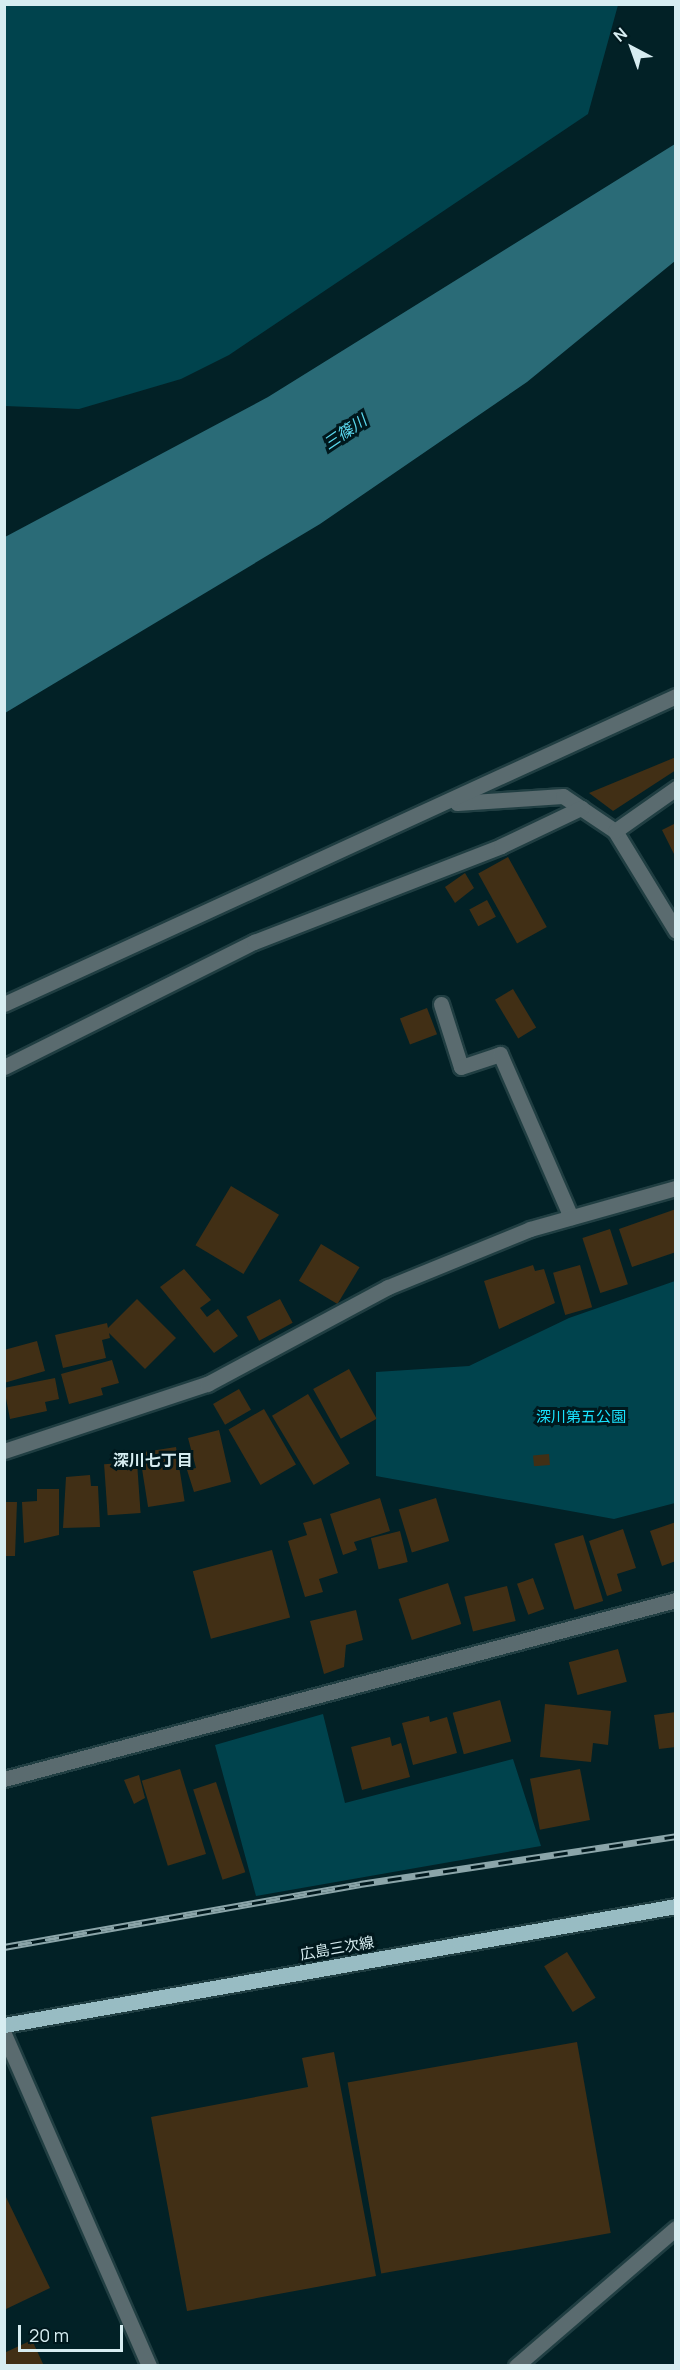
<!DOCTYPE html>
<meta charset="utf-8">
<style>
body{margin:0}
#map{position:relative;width:680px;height:2370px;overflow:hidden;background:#022126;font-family:Manrope,"Noto Sans JP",sans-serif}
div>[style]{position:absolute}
.green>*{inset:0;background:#00434d}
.water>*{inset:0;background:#2a6b77}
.building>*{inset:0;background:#412f15;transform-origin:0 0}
.roads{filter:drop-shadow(2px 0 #203e42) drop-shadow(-2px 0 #203e42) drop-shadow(0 2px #203e42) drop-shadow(0 -2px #203e42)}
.minor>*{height:15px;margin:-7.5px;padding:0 7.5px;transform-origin:7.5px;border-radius:7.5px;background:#5a6b6f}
.major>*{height:15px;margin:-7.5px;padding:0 7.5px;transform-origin:7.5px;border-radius:7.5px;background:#98bcc3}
.rail>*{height:7px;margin-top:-3.5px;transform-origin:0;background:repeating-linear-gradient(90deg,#00181d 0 14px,#8ba5a9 0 28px);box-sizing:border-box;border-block:2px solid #8ba5a9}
span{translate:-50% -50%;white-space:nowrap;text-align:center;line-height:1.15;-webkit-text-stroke:6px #00181d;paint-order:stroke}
.park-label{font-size:15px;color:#19e2fe}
.street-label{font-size:15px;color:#d7edf1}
.water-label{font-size:16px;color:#5ad8ee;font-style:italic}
.neighbourhood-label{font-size:16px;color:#d7edf1;font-weight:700}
.frame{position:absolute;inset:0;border:6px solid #d7edf1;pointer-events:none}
.north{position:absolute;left:602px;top:18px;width:60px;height:60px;-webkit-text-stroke:4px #00181d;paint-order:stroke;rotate:319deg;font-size:16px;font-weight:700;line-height:24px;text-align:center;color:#d7edf1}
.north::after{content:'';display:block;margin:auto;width:21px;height:27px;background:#d7edf1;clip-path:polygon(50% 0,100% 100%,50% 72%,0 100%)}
.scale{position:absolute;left:18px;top:2325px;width:105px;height:27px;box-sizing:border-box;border:3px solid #d7edf1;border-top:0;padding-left:8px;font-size:18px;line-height:21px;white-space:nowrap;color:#d7edf1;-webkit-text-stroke:4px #00181d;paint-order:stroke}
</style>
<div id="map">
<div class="green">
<i style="clip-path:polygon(5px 4px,618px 4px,618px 5px,588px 114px,229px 355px,181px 379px,79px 409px,5px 406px)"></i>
<i style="clip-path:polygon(675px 1281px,675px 1503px,614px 1519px,376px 1476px,376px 1372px,469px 1366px,569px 1318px)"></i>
<i style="clip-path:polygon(323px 1714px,345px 1803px,513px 1759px,541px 1846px,256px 1896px,215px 1745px)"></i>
</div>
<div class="water">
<i style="clip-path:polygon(675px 144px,675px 261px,527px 382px,320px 524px,5px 713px,5px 537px,268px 397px)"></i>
</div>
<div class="building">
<i style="clip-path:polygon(676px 757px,676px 770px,613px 811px,589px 793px)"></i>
<i style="clip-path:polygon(676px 823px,676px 858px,662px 830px)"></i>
<i style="left:508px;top:857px;width:80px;height:34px;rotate:61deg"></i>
<i style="clip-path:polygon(465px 873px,474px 888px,455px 903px,445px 887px)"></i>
<i style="left:487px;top:900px;width:19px;height:20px;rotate:62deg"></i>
<i style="left:513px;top:989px;width:45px;height:21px;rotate:59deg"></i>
<i style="left:427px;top:1008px;width:28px;height:29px;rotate:69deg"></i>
<i style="left:231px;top:1186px;width:56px;height:69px;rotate:31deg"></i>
<i style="clip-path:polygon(676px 1209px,676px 1252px,632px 1267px,619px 1229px)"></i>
<i style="left:610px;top:1229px;width:58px;height:29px;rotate:72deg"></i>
<i style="left:321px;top:1244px;width:45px;height:43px;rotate:31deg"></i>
<i style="clip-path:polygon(533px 1265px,535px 1271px,544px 1269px,555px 1303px,499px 1329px,484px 1281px)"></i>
<i style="left:580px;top:1265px;width:44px;height:28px;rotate:74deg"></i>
<i style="clip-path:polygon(184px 1269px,211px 1300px,200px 1308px,207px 1317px,218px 1309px,238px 1336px,214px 1353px,160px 1287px)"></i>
<i style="clip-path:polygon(137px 1299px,176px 1338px,145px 1369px,109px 1333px,110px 1338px,102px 1340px,106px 1358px,63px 1368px,55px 1335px,107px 1323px,108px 1328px)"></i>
<i style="left:280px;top:1299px;width:27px;height:38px;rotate:62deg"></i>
<i style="clip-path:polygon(37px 1341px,45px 1371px,4px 1383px,4px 1350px)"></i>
<i style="clip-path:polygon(112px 1360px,119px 1383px,101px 1388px,103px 1395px,69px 1404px,61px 1374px)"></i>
<i style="left:349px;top:1369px;width:57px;height:41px;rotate:61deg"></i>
<i style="clip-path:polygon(55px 1378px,59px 1399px,45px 1402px,47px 1411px,10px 1419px,4px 1388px)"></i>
<i style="left:239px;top:1389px;width:24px;height:30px;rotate:60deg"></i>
<i style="left:308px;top:1394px;width:81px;height:42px;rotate:59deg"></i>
<i style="left:264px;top:1409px;width:64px;height:41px;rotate:60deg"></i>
<i style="clip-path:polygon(219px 1430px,231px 1482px,194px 1492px,187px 1470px,196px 1468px,188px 1438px)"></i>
<i style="left:176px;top:1447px;width:55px;height:37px;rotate:81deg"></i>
<i style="left:549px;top:1454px;width:11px;height:16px;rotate:85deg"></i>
<i style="left:137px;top:1462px;width:51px;height:33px;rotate:86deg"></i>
<i style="clip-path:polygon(90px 1475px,91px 1486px,98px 1486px,100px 1527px,63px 1528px,66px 1477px)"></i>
<i style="clip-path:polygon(37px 1489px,59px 1489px,59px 1535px,24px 1543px,22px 1502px,37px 1501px)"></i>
<i style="clip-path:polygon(380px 1498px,390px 1531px,354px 1542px,357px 1550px,343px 1555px,330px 1514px)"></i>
<i style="left:436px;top:1498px;width:45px;height:39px;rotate:73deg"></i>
<i style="clip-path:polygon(4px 1502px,17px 1502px,15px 1556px,4px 1556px)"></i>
<i style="clip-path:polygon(321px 1518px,338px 1573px,319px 1579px,323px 1592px,305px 1597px,288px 1541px,307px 1535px,303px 1523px)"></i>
<i style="clip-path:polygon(676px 1522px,676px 1561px,662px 1566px,650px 1531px)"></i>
<i style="clip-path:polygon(623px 1529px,636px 1568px,617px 1574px,622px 1591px,607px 1596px,589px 1541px)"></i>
<i style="left:400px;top:1531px;width:32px;height:30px;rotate:76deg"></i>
<i style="left:583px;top:1535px;width:69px;height:30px;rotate:73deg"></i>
<i style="left:272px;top:1550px;width:70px;height:82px;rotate:75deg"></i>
<i style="left:533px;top:1578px;width:33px;height:17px;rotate:70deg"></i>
<i style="left:448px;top:1583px;width:43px;height:52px;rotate:72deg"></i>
<i style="left:507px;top:1586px;width:36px;height:44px;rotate:76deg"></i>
<i style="clip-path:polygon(356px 1610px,363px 1640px,346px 1645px,344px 1667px,324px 1674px,310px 1621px)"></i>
<i style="left:618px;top:1649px;width:34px;height:51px;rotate:75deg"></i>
<i style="left:500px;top:1700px;width:43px;height:49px;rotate:75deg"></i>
<i style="clip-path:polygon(545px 1704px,611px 1711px,608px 1745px,593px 1743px,591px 1762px,540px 1757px)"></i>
<i style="clip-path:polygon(676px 1712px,676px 1747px,659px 1749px,654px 1715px)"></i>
<i style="clip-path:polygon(429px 1716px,430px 1722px,447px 1717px,457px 1753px,413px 1765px,402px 1723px)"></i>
<i style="clip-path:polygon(390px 1737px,392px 1746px,401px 1743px,410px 1777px,362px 1790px,351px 1747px)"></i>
<i style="left:180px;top:1769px;width:89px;height:40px;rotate:73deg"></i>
<i style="left:580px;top:1769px;width:52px;height:51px;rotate:79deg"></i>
<i style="clip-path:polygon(139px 1775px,145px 1798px,134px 1804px,124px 1780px)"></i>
<i style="left:216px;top:1782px;width:95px;height:24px;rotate:72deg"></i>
<i style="left:567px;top:1952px;width:54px;height:27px;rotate:58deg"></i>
<i style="left:577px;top:2042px;width:194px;height:233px;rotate:80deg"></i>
<i style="clip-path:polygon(334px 2052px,376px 2276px,187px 2311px,151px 2117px,308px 2087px,302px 2058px)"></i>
<i style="clip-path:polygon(4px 2193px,50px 2288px,4px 2310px)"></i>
<i style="clip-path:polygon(32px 2340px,44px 2366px,4px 2366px,4px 2353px)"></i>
</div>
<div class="roads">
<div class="minor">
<i style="left:457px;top:803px;width:106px;rotate:-3.8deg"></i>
<i style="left:563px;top:796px;width:63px;rotate:33.9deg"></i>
<i style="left:615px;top:831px;width:117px;rotate:58.6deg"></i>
<i style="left:615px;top:831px;width:75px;rotate:-35.2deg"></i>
<i style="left:4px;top:1004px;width:739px;rotate:-24.62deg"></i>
<i style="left:441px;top:1004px;width:66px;rotate:72.4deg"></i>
<i style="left:461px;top:1067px;width:41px;rotate:-18.4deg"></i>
<i style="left:500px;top:1054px;width:178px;rotate:66.5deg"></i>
<i style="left:4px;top:1067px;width:280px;rotate:-26.6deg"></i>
<i style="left:254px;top:942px;width:265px;rotate:-21.2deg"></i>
<i style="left:501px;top:846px;width:89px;rotate:-25.4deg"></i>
<i style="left:4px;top:1451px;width:214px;rotate:-18.3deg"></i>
<i style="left:207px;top:1384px;width:205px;rotate:-28.2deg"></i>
<i style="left:388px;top:1287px;width:153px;rotate:-22.2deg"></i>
<i style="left:530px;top:1229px;width:152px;rotate:-15.7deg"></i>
<i style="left:4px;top:1779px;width:695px;rotate:-14.92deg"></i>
<i style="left:4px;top:2034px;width:362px;rotate:66.4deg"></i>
<i style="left:516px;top:2366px;width:211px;rotate:-40.8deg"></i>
</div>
<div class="major">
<i style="left:4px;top:2025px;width:682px;rotate:-10.04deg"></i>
</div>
</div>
<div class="rail">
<i style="left:4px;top:1947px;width:362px;rotate:-10deg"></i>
<i style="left:360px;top:1884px;width:320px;rotate:-8.6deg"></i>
</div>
<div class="park-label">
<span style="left:581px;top:1417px">深川第五公園</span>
</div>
<div class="street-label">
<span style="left:337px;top:1948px;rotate:-10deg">広島三次線</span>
</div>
<div class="water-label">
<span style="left:345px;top:432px;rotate:-34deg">三篠川</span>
</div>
<div class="neighbourhood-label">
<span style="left:153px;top:1460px">深川七丁目</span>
</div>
<div class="frame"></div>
<div class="north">N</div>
<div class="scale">20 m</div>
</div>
